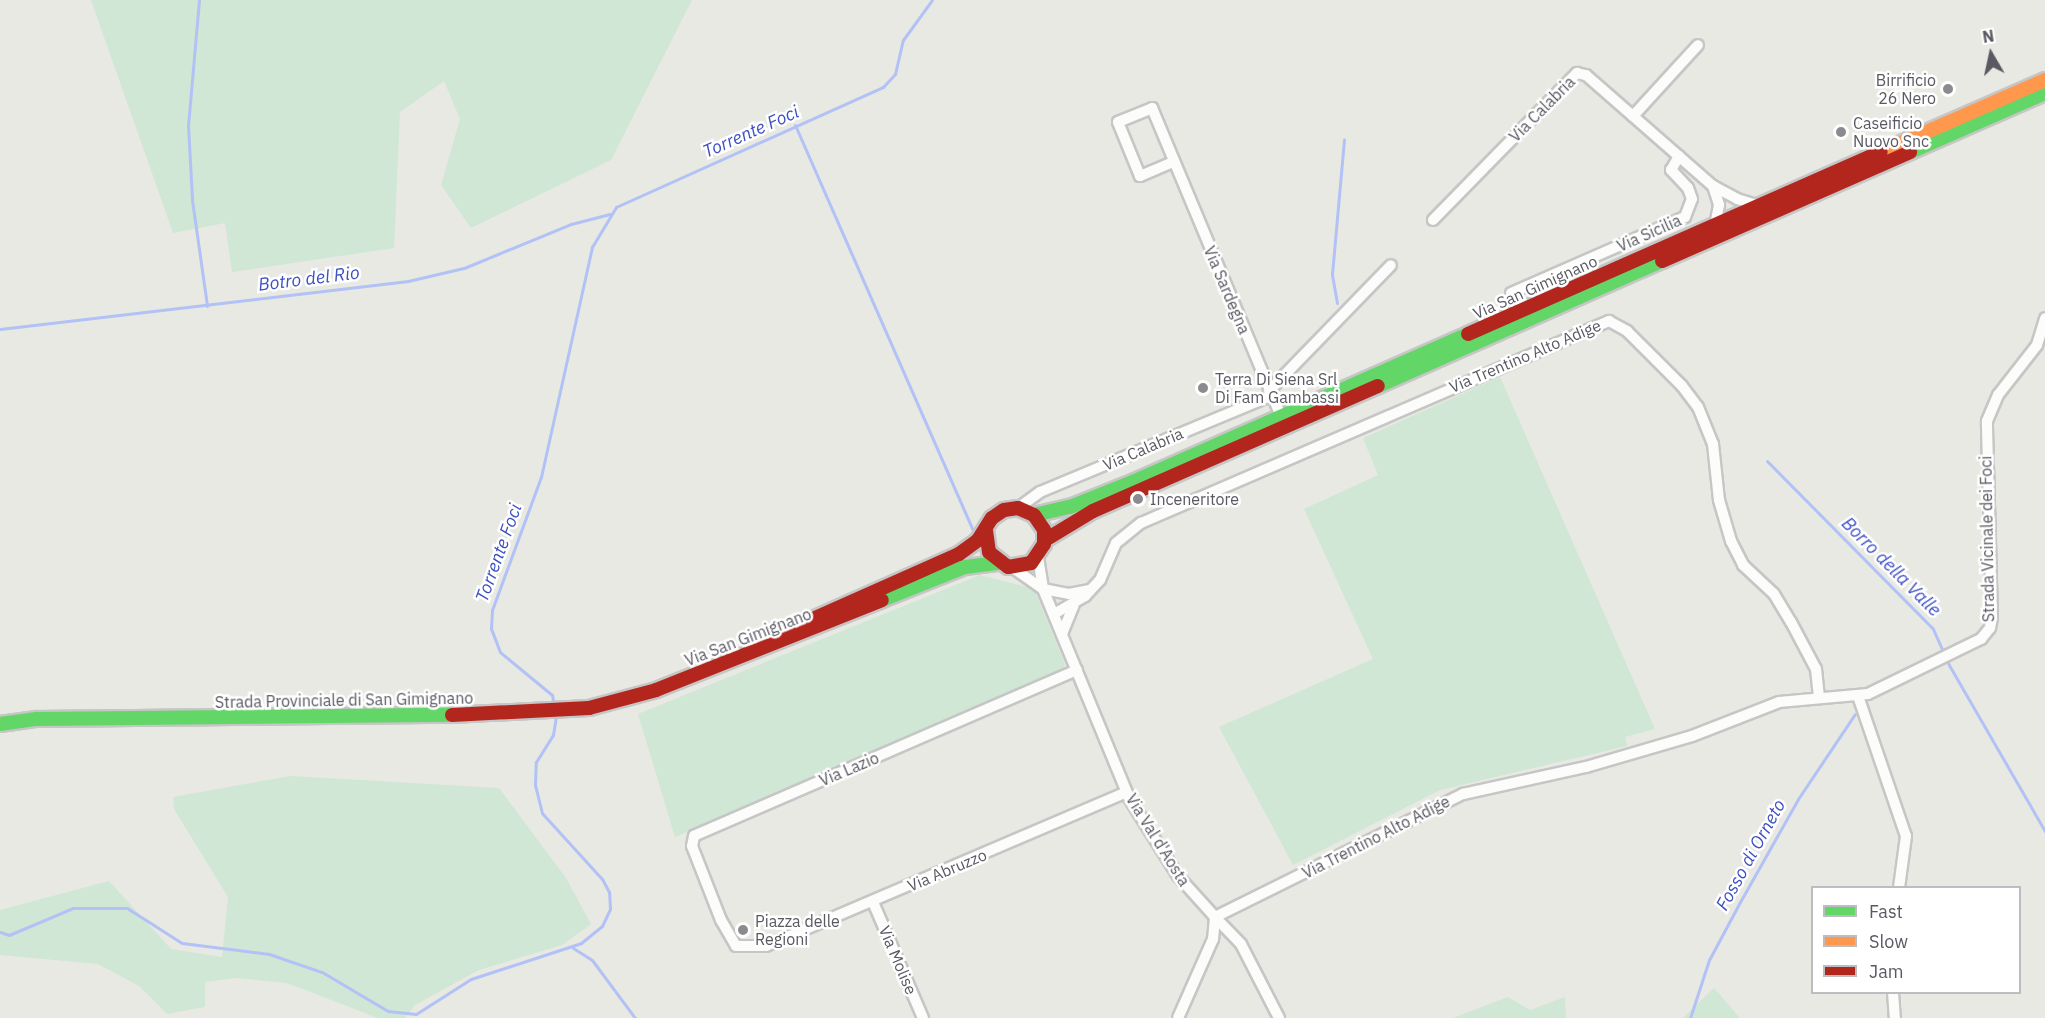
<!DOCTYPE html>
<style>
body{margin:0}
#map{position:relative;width:2045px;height:1018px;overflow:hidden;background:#e8e9e2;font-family:"IBM Plex Sans",sans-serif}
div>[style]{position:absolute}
.green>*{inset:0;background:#cfe7d4}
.stream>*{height:3px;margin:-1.5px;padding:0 1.5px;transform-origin:1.5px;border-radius:1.5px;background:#b2c1f6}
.roads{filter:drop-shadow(2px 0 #c5c6c5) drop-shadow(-2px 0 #c5c6c5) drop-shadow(0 2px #c5c6c5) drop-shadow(0 -2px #c5c6c5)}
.street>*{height:10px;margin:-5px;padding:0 5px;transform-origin:5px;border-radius:5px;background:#fcfcfb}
.fast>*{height:14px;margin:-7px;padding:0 7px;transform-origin:7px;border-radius:7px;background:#63d668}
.slow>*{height:14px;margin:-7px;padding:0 7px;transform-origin:7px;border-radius:7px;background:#ff974d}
.jam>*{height:14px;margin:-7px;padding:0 7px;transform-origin:7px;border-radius:7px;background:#b3261e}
.dots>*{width:16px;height:16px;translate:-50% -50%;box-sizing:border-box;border:3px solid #fff;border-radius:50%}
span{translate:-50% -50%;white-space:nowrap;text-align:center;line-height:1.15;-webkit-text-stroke:5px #fff;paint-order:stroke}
.poi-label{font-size:16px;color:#585961}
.right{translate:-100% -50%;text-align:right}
.left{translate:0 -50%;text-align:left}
.street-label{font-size:16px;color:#585961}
.water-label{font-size:18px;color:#3d4fc4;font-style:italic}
.legend{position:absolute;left:1811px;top:886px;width:210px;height:108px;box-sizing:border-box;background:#fff;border:2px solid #bcbdc0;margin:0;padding:8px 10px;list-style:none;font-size:18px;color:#585961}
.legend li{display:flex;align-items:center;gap:12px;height:30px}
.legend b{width:30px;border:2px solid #bcbdc0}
.north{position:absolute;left:1961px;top:24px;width:60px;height:60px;-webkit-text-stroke:4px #fff;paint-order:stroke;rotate:351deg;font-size:16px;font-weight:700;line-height:24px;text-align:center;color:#585961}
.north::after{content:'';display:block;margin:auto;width:21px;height:27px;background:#585961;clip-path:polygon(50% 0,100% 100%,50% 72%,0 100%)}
</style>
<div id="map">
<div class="green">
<i style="clip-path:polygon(91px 0,692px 0,611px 160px,471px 228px,441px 185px,460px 119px,444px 81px,400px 112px,394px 248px,232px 272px,225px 223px,173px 233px)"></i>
<i style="clip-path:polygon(1500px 377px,1655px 729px,1625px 737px,1627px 746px,1440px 790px,1293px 865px,1219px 727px,1373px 659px,1304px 509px,1378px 475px,1363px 438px)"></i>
<i style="clip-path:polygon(980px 575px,1034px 589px,1065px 664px,1063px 670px,675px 837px,638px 714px)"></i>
<i style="clip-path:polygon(290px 776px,499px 788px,566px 878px,591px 924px,562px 945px,479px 970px,415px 1005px,405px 1018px,378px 1018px,287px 983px,236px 978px,205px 982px,205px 1007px,167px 1014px,139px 986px,98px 964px,0 955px,0 910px,109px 881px,171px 949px,222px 957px,228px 897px,174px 809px,173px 797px)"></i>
<i style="clip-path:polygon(1714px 988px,1740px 1018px,1683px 1018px)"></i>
<i style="clip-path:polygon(1508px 997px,1530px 1010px,1565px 997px,1566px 1018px,1453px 1018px)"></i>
</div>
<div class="stream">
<i style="left:199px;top:0;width:125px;rotate:95deg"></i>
<i style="left:188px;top:125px;width:75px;rotate:86.9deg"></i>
<i style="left:192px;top:200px;width:107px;rotate:81.9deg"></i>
<i style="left:795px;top:125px;width:443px;rotate:66.3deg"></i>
<i style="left:1337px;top:303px;width:29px;rotate:-100deg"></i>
<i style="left:1332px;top:274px;width:135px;rotate:-84.9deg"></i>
<i style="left:0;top:329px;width:411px;rotate:-6.7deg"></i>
<i style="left:408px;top:281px;width:57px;rotate:-13.1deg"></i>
<i style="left:464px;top:268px;width:116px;rotate:-22.4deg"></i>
<i style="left:571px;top:224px;width:40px;rotate:-14.4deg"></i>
<i style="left:1767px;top:461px;width:236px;rotate:45.3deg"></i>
<i style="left:1933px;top:629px;width:39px;rotate:66deg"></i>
<i style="left:1949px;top:665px;width:192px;rotate:60deg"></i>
<i style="left:554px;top:707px;width:12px;rotate:-99deg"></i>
<i style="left:552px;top:695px;width:67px;rotate:-140.4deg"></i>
<i style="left:500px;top:652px;width:25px;rotate:-111deg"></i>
<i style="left:491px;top:629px;width:19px;rotate:-87deg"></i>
<i style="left:492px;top:610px;width:142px;rotate:-69.8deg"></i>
<i style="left:541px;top:477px;width:236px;rotate:-77.5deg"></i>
<i style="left:592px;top:247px;width:47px;rotate:-59deg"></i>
<i style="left:616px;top:207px;width:293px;rotate:-24.2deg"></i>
<i style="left:883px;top:87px;width:18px;rotate:-47deg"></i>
<i style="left:895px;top:74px;width:35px;rotate:-77deg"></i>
<i style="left:903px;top:40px;width:49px;rotate:-54.1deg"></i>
<i style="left:0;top:932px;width:9px;rotate:18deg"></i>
<i style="left:9px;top:935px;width:69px;rotate:-22.9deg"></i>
<i style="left:73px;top:908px;width:54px"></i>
<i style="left:127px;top:908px;width:65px;rotate:32.5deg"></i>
<i style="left:182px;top:943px;width:88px;rotate:7.2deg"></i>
<i style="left:269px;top:954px;width:56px;rotate:18.8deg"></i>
<i style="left:322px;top:972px;width:77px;rotate:30.6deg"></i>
<i style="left:388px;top:1011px;width:28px;rotate:6deg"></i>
<i style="left:416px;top:1014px;width:65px;rotate:-32.5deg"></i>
<i style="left:471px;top:979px;width:116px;rotate:-18.1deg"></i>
<i style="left:581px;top:943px;width:27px;rotate:-39deg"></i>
<i style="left:602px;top:926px;width:19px;rotate:-65deg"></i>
<i style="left:610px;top:909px;width:17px;rotate:-93deg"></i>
<i style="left:609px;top:892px;width:15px;rotate:-118deg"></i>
<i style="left:602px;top:879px;width:89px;rotate:-132.3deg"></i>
<i style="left:542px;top:813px;width:29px;rotate:-104deg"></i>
<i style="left:535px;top:785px;width:23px;rotate:-88deg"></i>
<i style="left:536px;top:762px;width:32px;rotate:-58deg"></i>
<i style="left:553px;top:735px;width:19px;rotate:-81deg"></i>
<i style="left:573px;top:948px;width:22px;rotate:32deg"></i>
<i style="left:592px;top:960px;width:72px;rotate:53.4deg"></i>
<i style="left:1690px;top:1018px;width:61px;rotate:-71.9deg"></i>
<i style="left:1709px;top:960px;width:66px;rotate:-61.9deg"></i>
<i style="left:1740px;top:902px;width:118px;rotate:-60.6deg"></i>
<i style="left:1798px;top:799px;width:102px;rotate:-56.2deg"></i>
</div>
<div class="roads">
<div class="street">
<i style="left:1633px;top:116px;width:96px;rotate:-47.5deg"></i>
<i style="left:1173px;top:162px;width:36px;rotate:157deg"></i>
<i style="left:1140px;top:176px;width:58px;rotate:-112.2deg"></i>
<i style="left:1118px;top:122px;width:37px;rotate:-22deg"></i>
<i style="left:1152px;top:108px;width:335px;rotate:67.3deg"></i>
<i style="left:1713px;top:186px;width:20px;rotate:72deg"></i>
<i style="left:1719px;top:205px;width:21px;rotate:101deg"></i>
<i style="left:1433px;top:220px;width:206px;rotate:-45.6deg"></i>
<i style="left:1577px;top:73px;width:9px;rotate:13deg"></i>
<i style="left:1586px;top:75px;width:169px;rotate:41.2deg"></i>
<i style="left:1713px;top:186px;width:27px;rotate:28deg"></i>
<i style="left:1737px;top:199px;width:24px;rotate:17deg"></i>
<i style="left:1511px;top:293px;width:190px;rotate:-23.6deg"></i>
<i style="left:1685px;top:217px;width:19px;rotate:-69deg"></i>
<i style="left:1692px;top:199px;width:12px;rotate:-110deg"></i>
<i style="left:1688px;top:188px;width:25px;rotate:-133deg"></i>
<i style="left:1671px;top:170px;width:16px;rotate:-60deg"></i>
<i style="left:1269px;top:391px;width:175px;rotate:-45.9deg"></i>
<i style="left:1018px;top:508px;width:27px;rotate:-36deg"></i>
<i style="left:1040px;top:492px;width:250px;rotate:-22.6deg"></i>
<i style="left:1038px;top:557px;width:32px;rotate:81deg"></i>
<i style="left:1043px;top:589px;width:226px;rotate:67.6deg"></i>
<i style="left:1129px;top:798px;width:92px;rotate:57.9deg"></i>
<i style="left:1178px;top:876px;width:55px;rotate:47.9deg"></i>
<i style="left:1215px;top:917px;width:22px;rotate:95deg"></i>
<i style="left:1213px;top:939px;width:86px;rotate:113.9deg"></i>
<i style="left:1013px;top:568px;width:37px;rotate:35deg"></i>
<i style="left:1043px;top:589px;width:26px;rotate:11deg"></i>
<i style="left:1069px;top:594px;width:21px;rotate:-11deg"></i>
<i style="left:1054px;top:614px;width:36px;rotate:-30deg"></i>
<i style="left:1085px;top:596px;width:22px;rotate:-47deg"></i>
<i style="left:1100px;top:580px;width:40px;rotate:-66.6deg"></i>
<i style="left:1116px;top:543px;width:32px;rotate:-39deg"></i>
<i style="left:1141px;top:523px;width:510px;rotate:-23.35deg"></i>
<i style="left:1609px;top:321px;width:21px;rotate:29deg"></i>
<i style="left:1627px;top:331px;width:78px;rotate:45deg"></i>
<i style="left:1682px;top:386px;width:26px;rotate:53deg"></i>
<i style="left:1698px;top:407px;width:40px;rotate:68deg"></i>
<i style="left:1713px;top:444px;width:56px;rotate:83.9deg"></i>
<i style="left:1719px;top:500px;width:43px;rotate:73.7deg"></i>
<i style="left:1731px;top:541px;width:27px;rotate:63deg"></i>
<i style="left:1743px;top:565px;width:42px;rotate:43.1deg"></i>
<i style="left:1774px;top:594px;width:33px;rotate:59deg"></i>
<i style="left:1791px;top:622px;width:53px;rotate:62deg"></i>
<i style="left:1816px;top:669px;width:29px;rotate:84deg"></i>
<i style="left:1062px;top:634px;width:31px;rotate:-68deg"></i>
<i style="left:1077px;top:670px;width:417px;rotate:156.6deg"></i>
<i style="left:694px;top:836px;width:10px;rotate:101deg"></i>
<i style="left:692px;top:846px;width:79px;rotate:68.6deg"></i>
<i style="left:721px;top:920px;width:30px;rotate:60deg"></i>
<i style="left:736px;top:946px;width:30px"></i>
<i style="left:766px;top:946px;width:392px;rotate:-23.1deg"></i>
<i style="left:1858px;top:696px;width:148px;rotate:71.1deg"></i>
<i style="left:1906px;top:836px;width:52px;rotate:97.7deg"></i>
<i style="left:873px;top:902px;width:126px;rotate:66.7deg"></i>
<i style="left:1893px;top:992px;width:26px;rotate:86deg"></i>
<i style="left:1279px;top:1018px;width:83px;rotate:-117.2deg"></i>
<i style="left:1241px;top:944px;width:37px;rotate:-134deg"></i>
<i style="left:1215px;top:917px;width:277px;rotate:-26.4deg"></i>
<i style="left:1463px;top:794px;width:126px;rotate:-12.4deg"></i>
<i style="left:1586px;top:767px;width:110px;rotate:-16.3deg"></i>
<i style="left:1692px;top:736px;width:93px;rotate:-21.3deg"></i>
<i style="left:1779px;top:702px;width:89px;rotate:-5.1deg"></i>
<i style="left:1868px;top:694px;width:126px;rotate:-26deg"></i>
<i style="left:1981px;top:639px;width:14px;rotate:-51deg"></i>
<i style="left:1990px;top:628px;width:10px;rotate:-79deg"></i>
<i style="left:1992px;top:618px;width:197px;rotate:-91.5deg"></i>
<i style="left:1987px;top:421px;width:28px;rotate:-67deg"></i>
<i style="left:1998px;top:395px;width:63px;rotate:-52deg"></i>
<i style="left:2037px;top:345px;width:28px;rotate:-73deg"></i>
</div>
<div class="fast">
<i style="left:1910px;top:152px;width:147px;rotate:-23.6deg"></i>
<i style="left:1378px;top:386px;width:310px;rotate:-23.8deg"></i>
<i style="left:1034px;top:515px;width:37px;rotate:-13deg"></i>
<i style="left:1070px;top:507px;width:70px;rotate:-21.8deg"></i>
<i style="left:1135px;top:481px;width:364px;rotate:-23.8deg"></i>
<i style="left:882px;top:600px;width:89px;rotate:-21.7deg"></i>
<i style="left:965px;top:567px;width:34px;rotate:-7deg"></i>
<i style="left:0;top:724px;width:37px;rotate:-8deg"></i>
<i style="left:37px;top:719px;width:415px;rotate:-0.6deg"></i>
</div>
<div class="slow">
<i style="left:1881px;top:152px;width:179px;rotate:-23.7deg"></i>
</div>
<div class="jam">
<i style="left:1662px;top:261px;width:271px;rotate:-23.7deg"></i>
<i style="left:1468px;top:334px;width:451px;rotate:-23.8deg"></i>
<i style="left:1045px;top:540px;width:56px;rotate:-31.1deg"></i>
<i style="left:1093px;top:511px;width:311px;rotate:-23.7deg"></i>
<i style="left:786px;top:631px;width:189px;rotate:-24deg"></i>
<i style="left:959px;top:554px;width:24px;rotate:-36deg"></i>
<i style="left:978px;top:540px;width:26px;rotate:-58deg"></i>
<i style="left:992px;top:518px;width:14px;rotate:-34deg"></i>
<i style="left:1004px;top:510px;width:14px;rotate:-8deg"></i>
<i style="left:1018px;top:508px;width:17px;rotate:24deg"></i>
<i style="left:1034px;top:515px;width:18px;rotate:56deg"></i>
<i style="left:1044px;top:530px;width:14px;rotate:90deg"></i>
<i style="left:1044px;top:544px;width:23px;rotate:124deg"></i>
<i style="left:1031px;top:563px;width:23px;rotate:170deg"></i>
<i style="left:1008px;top:567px;width:24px;rotate:-142deg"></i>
<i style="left:989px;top:552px;width:21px;rotate:-98deg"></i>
<i style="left:452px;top:715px;width:137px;rotate:-2.9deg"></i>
<i style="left:589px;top:708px;width:69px;rotate:-15deg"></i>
<i style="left:656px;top:690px;width:243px;rotate:-21.7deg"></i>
</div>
</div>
<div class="dots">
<i style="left:1948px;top:89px;background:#8a8b8e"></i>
<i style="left:1841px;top:132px;background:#8a8b8e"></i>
<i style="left:1203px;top:388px;background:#8a8b8e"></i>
<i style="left:1138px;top:499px;background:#8a8b8e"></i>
<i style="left:743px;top:930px;background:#8a8b8e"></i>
</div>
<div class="poi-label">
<span class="right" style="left:1936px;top:89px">Birrificio<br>26 Nero</span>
<span class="left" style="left:1853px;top:132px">Caseificio<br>Nuovo Snc</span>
<span class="left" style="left:1215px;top:388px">Terra Di Siena Srl<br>Di Fam Gambassi</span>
<span class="left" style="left:1150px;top:499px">Inceneritore</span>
<span class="left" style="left:755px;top:930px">Piazza delle<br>Regioni</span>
</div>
<div class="street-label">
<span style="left:1542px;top:109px;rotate:-45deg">Via Calabria</span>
<span style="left:1649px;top:233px;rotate:-24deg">Via Sicilia</span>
<span style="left:1535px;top:287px;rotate:-24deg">Via San Gimignano</span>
<span style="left:1227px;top:290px;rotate:67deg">Via Sardegna</span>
<span style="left:1525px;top:356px;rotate:-23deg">Via Trentino Alto Adige</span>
<span style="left:1143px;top:449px;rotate:-23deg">Via Calabria</span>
<span style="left:1987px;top:539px;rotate:-91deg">Strada Vicinale dei Foci</span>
<span style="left:748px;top:637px;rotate:-21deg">Via San Gimignano</span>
<span style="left:344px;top:700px;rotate:-1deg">Strada Provinciale di San Gimignano</span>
<span style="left:849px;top:769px;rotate:-23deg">Via Lazio</span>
<span style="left:1376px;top:837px;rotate:-27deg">Via Trentino Alto Adige</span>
<span style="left:1158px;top:840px;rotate:58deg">Via Val d'Aosta</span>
<span style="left:947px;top:870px;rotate:-23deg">Via Abruzzo</span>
<span style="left:898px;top:960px;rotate:67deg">Via Molise</span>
</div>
<div class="water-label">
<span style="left:751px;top:132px;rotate:-24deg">Torrente Foci</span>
<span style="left:309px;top:279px;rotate:-7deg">Botro del Rio</span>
<span style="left:499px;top:553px;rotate:-70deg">Torrente Foci</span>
<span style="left:1891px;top:567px;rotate:45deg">Borro della Valle</span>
<span style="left:1751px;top:855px;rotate:-61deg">Fosso di Orneto</span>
</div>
<ul class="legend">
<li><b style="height:8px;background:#63d668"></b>Fast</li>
<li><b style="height:8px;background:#ff974d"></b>Slow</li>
<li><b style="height:8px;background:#b3261e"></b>Jam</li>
</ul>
<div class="north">N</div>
</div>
